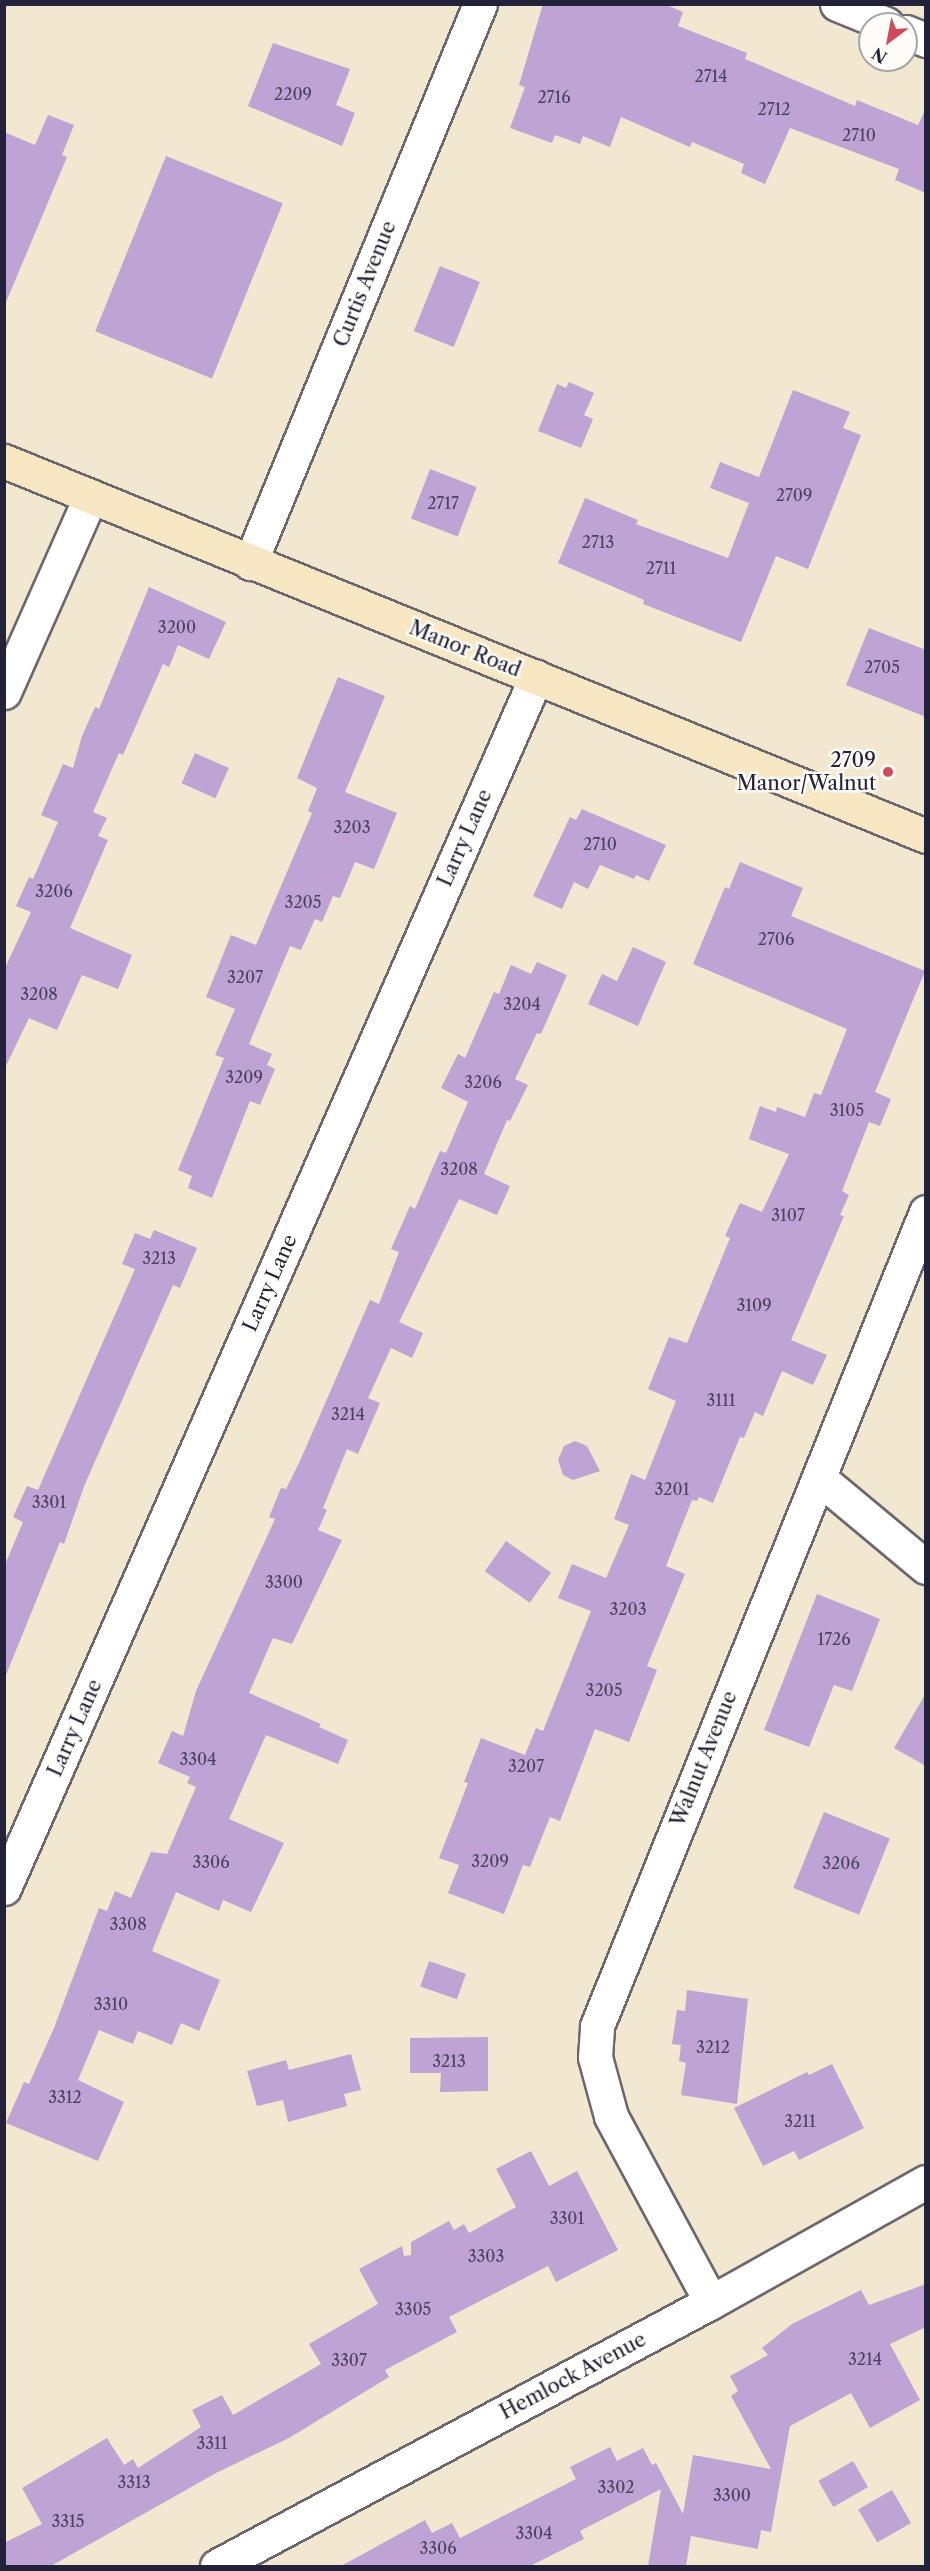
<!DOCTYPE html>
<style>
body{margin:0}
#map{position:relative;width:930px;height:2571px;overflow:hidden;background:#f1e8cf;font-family:"Libre Caslon Text",serif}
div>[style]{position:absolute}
.building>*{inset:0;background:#bfa3d4;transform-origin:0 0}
.roads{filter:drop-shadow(2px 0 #6a676f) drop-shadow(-2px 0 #6a676f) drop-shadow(0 2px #6a676f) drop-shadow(0 -2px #6a676f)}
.minor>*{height:33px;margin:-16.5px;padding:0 16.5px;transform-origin:16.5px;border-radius:16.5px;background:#fff}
.secondary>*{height:33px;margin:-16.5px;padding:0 16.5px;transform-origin:16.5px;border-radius:16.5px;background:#f7e8c3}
.dots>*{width:16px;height:16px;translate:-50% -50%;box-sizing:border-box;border:3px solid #fdfcf7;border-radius:50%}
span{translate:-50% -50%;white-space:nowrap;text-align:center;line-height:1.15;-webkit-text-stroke:5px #fdfcf7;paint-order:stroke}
.number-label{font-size:16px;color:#494261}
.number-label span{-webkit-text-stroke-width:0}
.street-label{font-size:20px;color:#22223b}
.poi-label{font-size:20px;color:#22223b}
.right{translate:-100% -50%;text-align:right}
.frame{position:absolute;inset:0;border:6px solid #22223b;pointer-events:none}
.north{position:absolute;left:858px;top:12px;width:60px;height:60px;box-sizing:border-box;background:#fdfcf7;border:2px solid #a5a5ac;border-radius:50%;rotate:212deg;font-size:16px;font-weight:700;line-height:24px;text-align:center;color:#22223b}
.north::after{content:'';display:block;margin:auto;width:21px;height:27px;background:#d1495b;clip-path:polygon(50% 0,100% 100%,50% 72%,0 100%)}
</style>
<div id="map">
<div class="building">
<i style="clip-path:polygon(543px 4px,664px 4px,683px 12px,678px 26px,747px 53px,745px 59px,855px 106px,857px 100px,918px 125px,926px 108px,926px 193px,895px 180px,899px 169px,790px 128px,765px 184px,741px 173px,744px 164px,692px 142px,690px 147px,621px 117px,610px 147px,583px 136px,580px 144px,555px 135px,552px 143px,510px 128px,525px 87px,519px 85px)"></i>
<i style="clip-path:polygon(273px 43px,350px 69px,336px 105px,355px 113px,342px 146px,248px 106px)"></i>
<i style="clip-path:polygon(48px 115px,74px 125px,62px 155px,67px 157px,4px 307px,4px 132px,35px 145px)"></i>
<i style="left:166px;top:156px;width:126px;height:189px;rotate:22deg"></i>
<i style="left:440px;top:266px;width:43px;height:70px;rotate:22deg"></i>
<i style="clip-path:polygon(569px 382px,594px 393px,584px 415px,593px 419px,581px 448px,538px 431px,557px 384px,566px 388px)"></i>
<i style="clip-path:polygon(793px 390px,850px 412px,843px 428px,861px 435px,808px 569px,776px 556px,741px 642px,643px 604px,644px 600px,558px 563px,585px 498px,638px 520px,636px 524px,728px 558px,749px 503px,710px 488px,720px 462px,759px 477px)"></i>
<i style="left:430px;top:469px;width:50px;height:53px;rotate:21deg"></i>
<i style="clip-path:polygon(149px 587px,226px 622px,209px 659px,178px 645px,169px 667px,163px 664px,123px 755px,119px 753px,93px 812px,107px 818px,98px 836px,108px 840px,70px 928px,132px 955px,118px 989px,82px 975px,57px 1030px,29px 1018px,4px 1070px,4px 970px,31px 912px,16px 906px,29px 877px,33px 879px,58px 822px,41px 815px,63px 764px,73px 768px,82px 736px,95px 707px,99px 709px)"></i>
<i style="clip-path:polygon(869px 628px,926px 650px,926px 717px,846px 685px)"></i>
<i style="clip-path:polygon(338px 677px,385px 696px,345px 792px,397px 813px,374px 869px,355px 862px,340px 898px,333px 896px,322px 922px,315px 919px,301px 950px,290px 946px,249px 1044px,272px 1054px,267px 1065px,275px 1069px,260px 1105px,250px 1101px,212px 1198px,188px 1188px,192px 1176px,178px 1170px,224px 1058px,215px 1055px,235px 1009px,206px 997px,231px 935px,256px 945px,312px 813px,308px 811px,317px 788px,297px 778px)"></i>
<i style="left:195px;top:753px;width:37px;height:33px;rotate:24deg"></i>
<i style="clip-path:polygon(582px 809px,666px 845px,649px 881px,636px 875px,634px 879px,600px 865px,588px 889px,574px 882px,562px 909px,533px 896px,570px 817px,576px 820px)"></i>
<i style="clip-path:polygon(740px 862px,803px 888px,791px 916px,925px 971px,875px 1092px,891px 1099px,880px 1126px,869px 1122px,842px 1191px,849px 1195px,840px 1215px,844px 1216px,791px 1340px,827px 1355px,813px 1385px,782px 1371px,763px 1416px,755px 1412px,744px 1438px,740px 1437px,713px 1503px,699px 1497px,697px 1501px,692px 1500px,666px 1566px,685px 1574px,647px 1666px,657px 1670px,629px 1742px,595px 1729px,560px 1821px,550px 1817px,530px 1867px,523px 1865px,504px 1914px,448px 1893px,459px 1865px,439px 1858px,468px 1783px,464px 1782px,481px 1738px,525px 1755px,536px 1728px,543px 1731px,591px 1611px,558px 1598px,572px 1564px,606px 1578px,629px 1525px,614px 1519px,631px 1474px,645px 1480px,676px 1401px,648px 1389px,669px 1337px,687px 1343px,730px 1238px,725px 1236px,740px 1203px,762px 1212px,789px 1154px,749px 1139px,760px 1106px,776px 1112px,777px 1107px,805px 1117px,814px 1093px,821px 1095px,847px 1029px,693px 964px,725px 887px,729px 889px)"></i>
<i style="clip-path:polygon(633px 947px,666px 962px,638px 1026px,588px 1004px,602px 974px,617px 981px)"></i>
<i style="clip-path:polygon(537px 962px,567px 975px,541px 1034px,537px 1033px,515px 1079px,528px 1085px,510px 1121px,507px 1120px,484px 1174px,510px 1186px,497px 1215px,459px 1199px,399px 1322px,423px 1333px,412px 1358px,391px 1348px,368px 1398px,380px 1403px,358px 1454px,347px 1449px,323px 1508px,327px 1510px,318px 1530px,342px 1540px,292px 1644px,273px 1638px,249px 1693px,321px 1724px,319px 1727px,348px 1740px,338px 1764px,266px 1735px,229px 1819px,284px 1843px,251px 1912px,223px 1900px,219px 1911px,176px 1892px,152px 1951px,220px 1980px,199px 2031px,181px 2023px,172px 2045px,138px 2031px,133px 2044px,99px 2030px,78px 2080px,124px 2102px,98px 2161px,6px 2123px,24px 2082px,29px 2084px,54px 2028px,99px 1908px,107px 1911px,115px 1891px,131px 1898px,151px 1852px,167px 1854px,196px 1787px,187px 1783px,190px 1777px,158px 1763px,172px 1731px,183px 1736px,196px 1691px,275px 1519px,269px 1517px,281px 1488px,286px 1489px,300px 1461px,370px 1300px,379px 1304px,399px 1252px,391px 1249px,410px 1206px,415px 1209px,440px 1151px,446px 1153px,468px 1102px,441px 1088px,458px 1054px,465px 1058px,494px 992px,499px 994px,511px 965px,531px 974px)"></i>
<i style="clip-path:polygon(154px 1230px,197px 1248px,180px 1288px,173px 1285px,85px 1484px,64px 1544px,60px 1542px,4px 1680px,4px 1567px,23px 1522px,13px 1517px,27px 1486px,38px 1490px,135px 1269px,122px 1264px,135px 1233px,150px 1239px)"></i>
<i style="clip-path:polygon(575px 1441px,587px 1446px,600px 1471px,573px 1480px,563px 1475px,558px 1460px,564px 1446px)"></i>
<i style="left:506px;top:1541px;width:55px;height:37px;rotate:35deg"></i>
<i style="clip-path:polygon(817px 1594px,880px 1619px,852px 1691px,834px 1685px,809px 1747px,764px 1730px)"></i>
<i style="clip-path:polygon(926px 1693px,926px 1766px,894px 1748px)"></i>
<i style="left:824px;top:1812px;width:71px;height:82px;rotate:22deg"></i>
<i style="left:429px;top:1961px;width:39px;height:27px;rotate:19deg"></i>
<i style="clip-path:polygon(687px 1990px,748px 1999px,737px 2104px,681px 2095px,686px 2063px,679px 2061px,681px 2045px,672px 2044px,677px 2010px,685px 2011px)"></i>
<i style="clip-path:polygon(488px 2037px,488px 2091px,440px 2092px,441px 2073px,410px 2073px,410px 2038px)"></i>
<i style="clip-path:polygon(351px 2054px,361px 2090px,344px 2094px,347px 2106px,288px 2122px,283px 2100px,257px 2106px,247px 2071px,286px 2060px,289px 2070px)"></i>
<i style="clip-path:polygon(832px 2064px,864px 2128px,799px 2160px,794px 2151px,763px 2166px,734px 2108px,807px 2072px,809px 2075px)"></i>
<i style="clip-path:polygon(531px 2151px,549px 2186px,577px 2171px,618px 2250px,556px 2282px,548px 2266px,449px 2317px,457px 2332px,385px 2370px,389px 2377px,289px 2438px,218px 2472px,51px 2566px,4px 2566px,4px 2543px,42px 2524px,22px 2488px,107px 2438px,124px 2465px,133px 2459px,138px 2468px,201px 2427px,192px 2410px,222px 2395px,233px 2415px,321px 2364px,309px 2344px,378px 2304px,359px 2269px,402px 2246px,404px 2256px,411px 2255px,411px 2242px,449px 2221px,454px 2230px,464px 2224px,469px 2233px,516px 2207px,496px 2169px)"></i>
<i style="clip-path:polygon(926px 2284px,926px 2327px,890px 2344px,920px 2400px,870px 2428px,851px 2393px,790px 2426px,771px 2532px,761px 2530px,758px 2549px,691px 2536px,686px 2566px,648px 2566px,661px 2489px,580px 2531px,584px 2539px,530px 2566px,341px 2566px,425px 2520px,432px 2533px,452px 2523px,460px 2538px,576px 2479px,570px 2467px,610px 2447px,617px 2461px,643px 2448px,652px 2465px,656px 2463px,683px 2514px,693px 2455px,771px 2469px,731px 2396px,738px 2391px,730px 2376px,768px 2355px,762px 2348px,792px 2324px,861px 2290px,869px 2305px)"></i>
<i style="left:853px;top:2461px;width:30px;height:40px;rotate:60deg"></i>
<i style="left:892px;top:2490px;width:38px;height:39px;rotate:60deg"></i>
</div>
<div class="roads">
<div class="minor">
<i style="left:837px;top:4px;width:53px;rotate:22.2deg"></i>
<i style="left:906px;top:32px;width:22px;rotate:22deg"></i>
<i style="left:250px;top:563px;width:604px;rotate:-67.64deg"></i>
<i style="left:4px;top:692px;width:214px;rotate:-66.1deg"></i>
<i style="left:819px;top:1478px;width:139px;rotate:39.8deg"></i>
<i style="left:4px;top:1888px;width:1323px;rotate:-66.28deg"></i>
<i style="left:711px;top:2302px;width:211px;rotate:-118.3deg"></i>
<i style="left:611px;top:2116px;width:61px;rotate:-105.2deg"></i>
<i style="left:595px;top:2057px;width:31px;rotate:-86deg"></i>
<i style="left:597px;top:2026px;width:878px;rotate:-67.99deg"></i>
<i style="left:217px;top:2566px;width:560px;rotate:-28.12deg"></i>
<i style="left:711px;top:2302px;width:246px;rotate:-29.2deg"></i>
</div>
<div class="secondary">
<i style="left:4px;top:461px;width:995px;rotate:22.13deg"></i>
</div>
</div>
<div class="dots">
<i style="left:888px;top:772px;background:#d1495b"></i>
</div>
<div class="number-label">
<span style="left:711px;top:76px">2714</span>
<span style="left:293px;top:94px">2209</span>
<span style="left:554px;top:97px">2716</span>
<span style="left:774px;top:109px">2712</span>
<span style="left:859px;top:135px">2710</span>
<span style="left:794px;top:495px">2709</span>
<span style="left:443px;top:503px">2717</span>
<span style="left:598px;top:542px">2713</span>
<span style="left:661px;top:568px">2711</span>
<span style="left:177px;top:627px">3200</span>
<span style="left:882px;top:667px">2705</span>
<span style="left:352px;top:827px">3203</span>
<span style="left:600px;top:844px">2710</span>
<span style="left:54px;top:891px">3206</span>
<span style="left:303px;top:902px">3205</span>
<span style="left:776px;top:939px">2706</span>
<span style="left:245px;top:977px">3207</span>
<span style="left:39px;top:994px">3208</span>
<span style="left:522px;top:1004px">3204</span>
<span style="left:244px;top:1077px">3209</span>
<span style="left:483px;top:1082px">3206</span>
<span style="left:847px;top:1110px">3105</span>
<span style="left:459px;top:1169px">3208</span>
<span style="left:788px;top:1215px">3107</span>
<span style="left:159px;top:1258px">3213</span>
<span style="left:754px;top:1305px">3109</span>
<span style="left:721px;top:1400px">3111</span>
<span style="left:348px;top:1414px">3214</span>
<span style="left:672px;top:1489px">3201</span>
<span style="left:49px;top:1502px">3301</span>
<span style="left:284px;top:1582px">3300</span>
<span style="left:628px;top:1609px">3203</span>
<span style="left:834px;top:1639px">1726</span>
<span style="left:604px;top:1690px">3205</span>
<span style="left:198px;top:1759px">3304</span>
<span style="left:526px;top:1766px">3207</span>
<span style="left:490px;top:1861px">3209</span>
<span style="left:211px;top:1862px">3306</span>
<span style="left:841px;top:1863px">3206</span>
<span style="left:128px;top:1924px">3308</span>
<span style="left:111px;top:2004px">3310</span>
<span style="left:713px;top:2047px">3212</span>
<span style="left:449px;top:2061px">3213</span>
<span style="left:65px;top:2097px">3312</span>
<span style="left:800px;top:2121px">3211</span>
<span style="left:567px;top:2218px">3301</span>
<span style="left:486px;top:2256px">3303</span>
<span style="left:413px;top:2309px">3305</span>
<span style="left:865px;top:2359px">3214</span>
<span style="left:349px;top:2360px">3307</span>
<span style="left:212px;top:2443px">3311</span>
<span style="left:134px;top:2482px">3313</span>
<span style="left:616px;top:2487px">3302</span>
<span style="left:732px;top:2495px">3300</span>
<span style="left:68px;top:2521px">3315</span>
<span style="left:534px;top:2533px">3304</span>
<span style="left:438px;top:2548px">3306</span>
</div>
<div class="street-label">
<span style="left:365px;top:284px;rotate:-68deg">Curtis Avenue</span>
<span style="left:465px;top:649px;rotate:22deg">Manor Road</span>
<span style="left:465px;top:838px;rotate:-66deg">Larry Lane</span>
<span style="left:270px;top:1283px;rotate:-66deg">Larry Lane</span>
<span style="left:75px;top:1728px;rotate:-66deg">Larry Lane</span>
<span style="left:704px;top:1759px;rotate:-68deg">Walnut Avenue</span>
<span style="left:573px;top:2376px;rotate:-28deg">Hemlock Avenue</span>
</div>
<div class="poi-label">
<span class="right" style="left:876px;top:772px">2709<br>Manor/Walnut</span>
</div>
<div class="frame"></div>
<div class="north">N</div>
</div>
